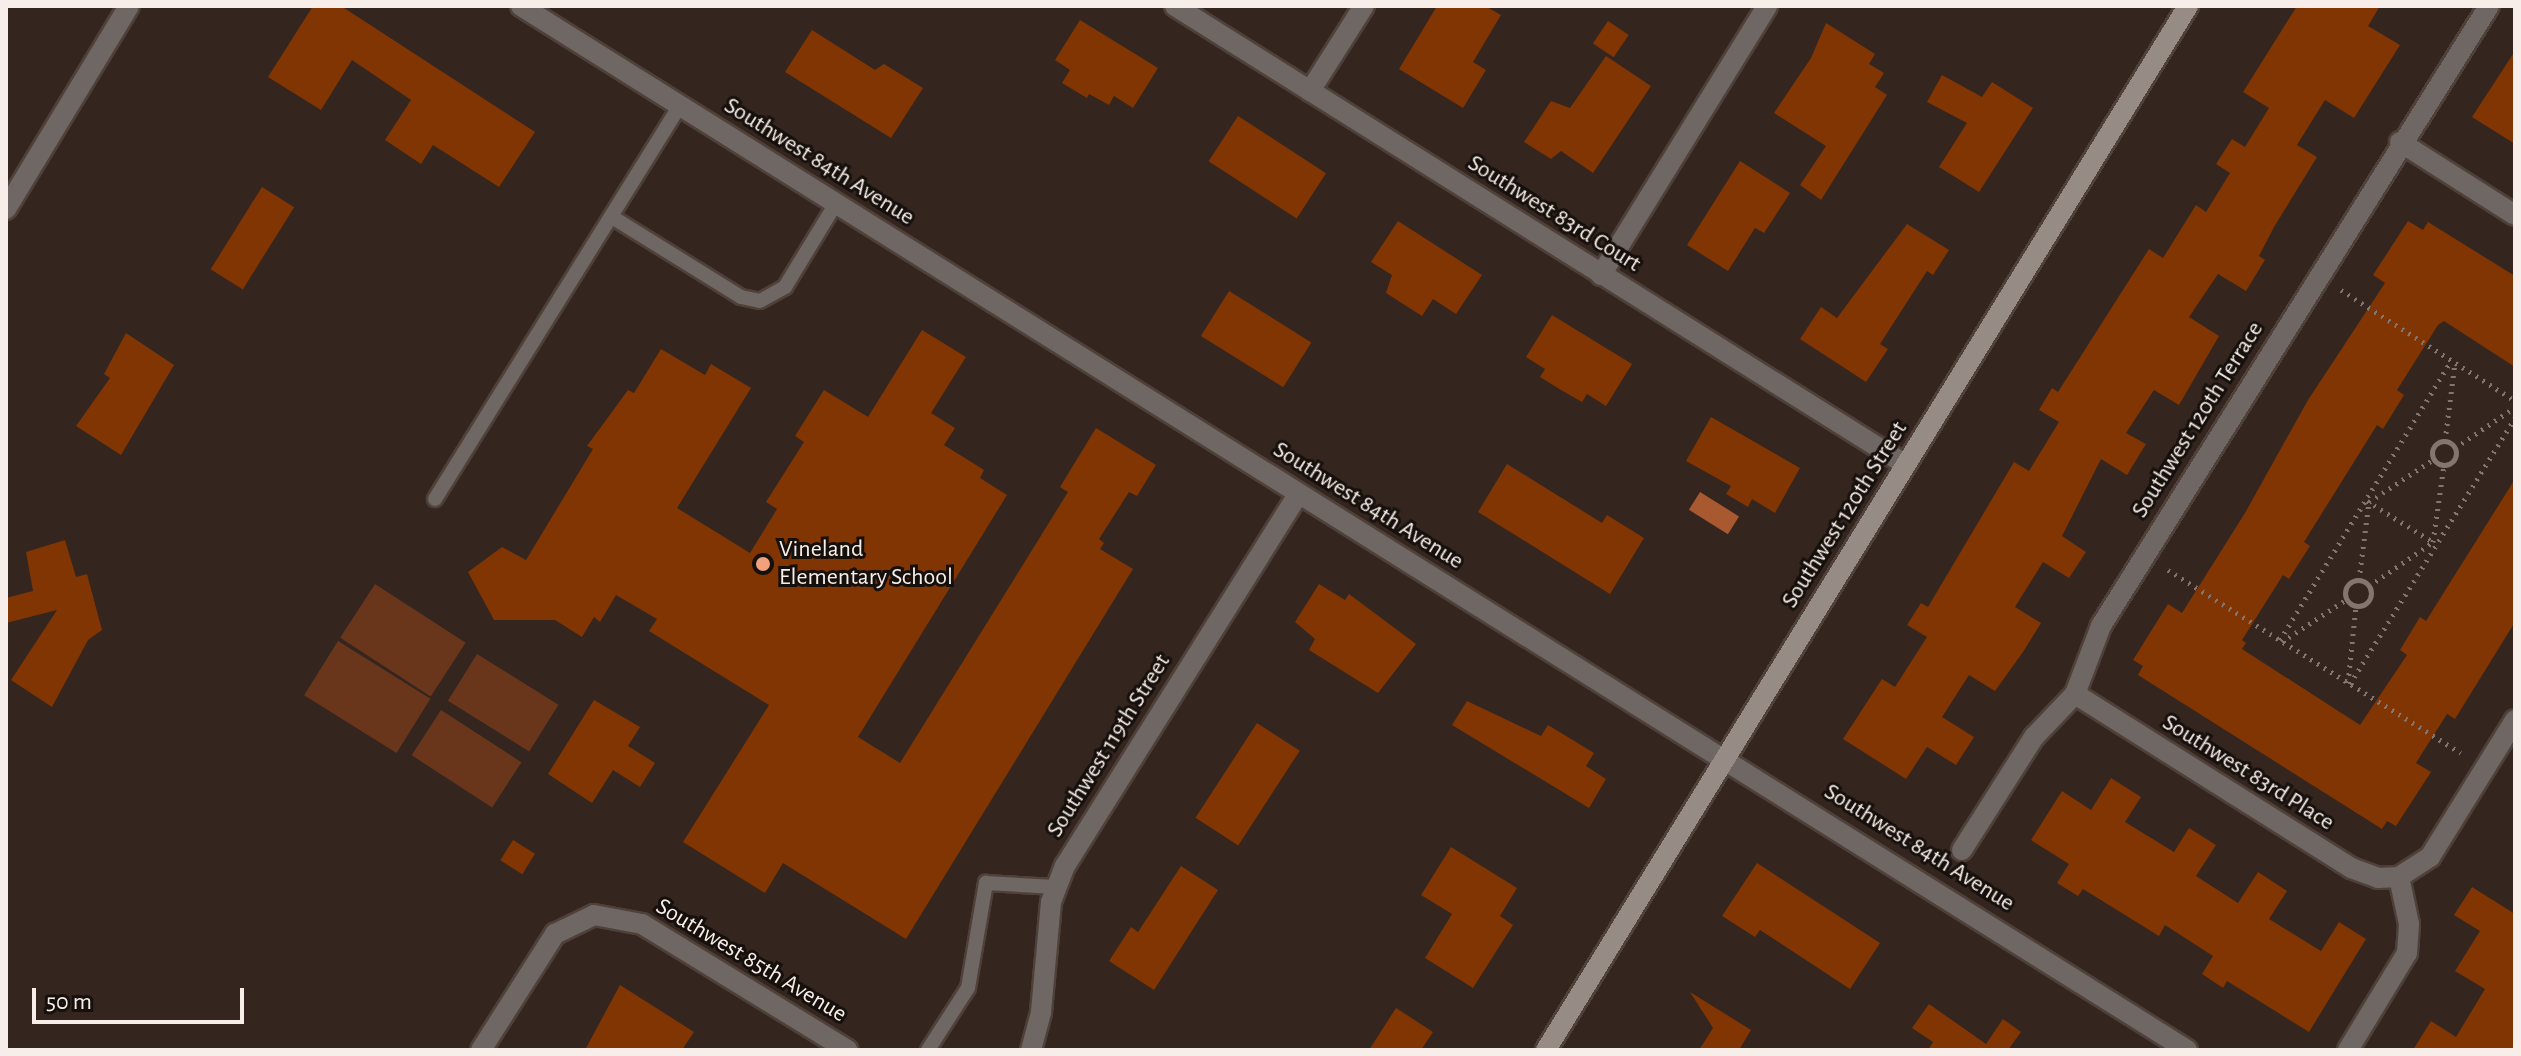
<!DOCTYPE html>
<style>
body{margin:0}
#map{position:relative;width:2521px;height:1056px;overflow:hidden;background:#34251e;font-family:"Alegreya Sans",sans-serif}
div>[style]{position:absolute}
.green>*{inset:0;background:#69361c;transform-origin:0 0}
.water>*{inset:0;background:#a8592f;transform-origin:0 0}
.building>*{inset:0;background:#813503;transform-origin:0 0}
.path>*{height:5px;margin-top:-2.5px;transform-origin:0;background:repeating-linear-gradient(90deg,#837670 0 2px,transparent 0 8px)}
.path>.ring{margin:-2.5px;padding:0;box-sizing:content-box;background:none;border:5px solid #837670;border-radius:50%}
.roads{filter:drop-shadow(2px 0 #4f413a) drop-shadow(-2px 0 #4f413a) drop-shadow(0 2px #4f413a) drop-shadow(0 -2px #4f413a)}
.lane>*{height:14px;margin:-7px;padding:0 7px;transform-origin:7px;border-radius:7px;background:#6f6764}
.street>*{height:20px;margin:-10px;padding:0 10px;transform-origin:10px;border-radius:10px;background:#6f6764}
.secondary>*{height:20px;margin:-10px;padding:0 10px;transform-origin:10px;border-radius:10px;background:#978b85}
.dots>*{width:22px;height:22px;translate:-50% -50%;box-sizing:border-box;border:4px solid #16100d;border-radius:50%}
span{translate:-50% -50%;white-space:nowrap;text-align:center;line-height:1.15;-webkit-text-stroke:6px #16100d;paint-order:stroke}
.street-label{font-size:24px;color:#f8eee9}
.poi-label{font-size:24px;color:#f8eee9}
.left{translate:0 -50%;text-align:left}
.frame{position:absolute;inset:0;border:8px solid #f8eee9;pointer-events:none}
.scale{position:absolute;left:32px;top:988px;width:212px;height:36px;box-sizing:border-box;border:4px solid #f8eee9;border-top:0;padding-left:10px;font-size:24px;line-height:28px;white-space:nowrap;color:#f8eee9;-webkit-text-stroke:6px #16100d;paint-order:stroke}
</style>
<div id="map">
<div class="green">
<i style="left:375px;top:584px;width:108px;height:64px;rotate:33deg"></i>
<i style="left:338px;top:641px;width:109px;height:64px;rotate:32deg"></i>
<i style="left:477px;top:654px;width:96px;height:55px;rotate:32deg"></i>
<i style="left:441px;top:710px;width:96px;height:54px;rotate:33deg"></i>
</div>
<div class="water">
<i style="left:1700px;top:492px;width:46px;height:21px;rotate:32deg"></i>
</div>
<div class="building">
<i style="clip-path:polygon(313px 6px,341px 6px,535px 132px,499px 187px,433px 145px,421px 164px,385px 140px,411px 100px,352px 60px,321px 110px,268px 77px)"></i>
<i style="clip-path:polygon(1437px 6px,1485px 6px,1501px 15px,1473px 62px,1486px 70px,1463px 108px,1399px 69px)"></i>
<i style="clip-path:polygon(2297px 6px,2380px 6px,2368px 26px,2400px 45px,2354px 118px,2325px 100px,2297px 145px,2317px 157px,2274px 227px,2259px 256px,2265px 260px,2246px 291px,2218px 274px,2189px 317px,2219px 336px,2179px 405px,2154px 390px,2126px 433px,2146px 444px,2127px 475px,2101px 459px,2062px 536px,2086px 552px,2069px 578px,2043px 562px,2015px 607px,2041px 623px,2023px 652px,1995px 691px,1969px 675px,1942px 717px,1974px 737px,1956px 765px,1927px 747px,1906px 779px,1843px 739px,1882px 679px,1895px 687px,1927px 637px,1907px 625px,1921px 603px,1928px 607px,2014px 462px,2029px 471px,2059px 422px,2039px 410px,2052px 388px,2058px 392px,2149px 249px,2163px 258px,2196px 205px,2206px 212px,2230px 173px,2216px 164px,2232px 139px,2245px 147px,2269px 108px,2243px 92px)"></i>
<i style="clip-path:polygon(1080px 20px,1158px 68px,1133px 108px,1114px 96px,1109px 105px,1089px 94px,1087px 98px,1062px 83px,1070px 70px,1055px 60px)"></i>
<i style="left:1608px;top:21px;width:25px;height:27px;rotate:34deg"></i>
<i style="clip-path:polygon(1826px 23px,1875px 54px,1869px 64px,1884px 73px,1875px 87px,1887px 95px,1821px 200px,1800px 185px,1826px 146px,1774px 113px,1811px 58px)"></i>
<i style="clip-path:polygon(812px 30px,875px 70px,884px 64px,923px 88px,891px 138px,785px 72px)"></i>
<i style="clip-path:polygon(2515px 51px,2515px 144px,2472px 117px)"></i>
<i style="clip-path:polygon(1606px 56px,1651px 86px,1593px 173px,1561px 151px,1551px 159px,1524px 142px,1551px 101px,1570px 108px)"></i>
<i style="clip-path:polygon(1942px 75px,1982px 97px,1992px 82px,2033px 108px,1979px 192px,1939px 167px,1967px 123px,1927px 102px)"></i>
<i style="left:1238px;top:116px;width:105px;height:54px;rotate:33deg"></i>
<i style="clip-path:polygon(1740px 161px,1790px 193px,1764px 233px,1755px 228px,1728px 271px,1687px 245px)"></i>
<i style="left:262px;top:187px;width:38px;height:97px;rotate:32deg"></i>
<i style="clip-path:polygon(1398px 221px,1482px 275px,1456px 314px,1433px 299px,1422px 316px,1386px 293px,1392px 275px,1371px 262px)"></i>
<i style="clip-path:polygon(2408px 221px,2423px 230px,2428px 222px,2515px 276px,2515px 367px,2444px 321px,2438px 325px,2397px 390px,2404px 395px,2383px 429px,2377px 425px,2304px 542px,2310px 546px,2289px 579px,2283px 575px,2242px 640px,2246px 643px,2242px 649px,2360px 725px,2407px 655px,2400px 650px,2420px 617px,2426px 621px,2515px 479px,2515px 622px,2455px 719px,2447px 714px,2416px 763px,2431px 772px,2396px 826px,2387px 821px,2382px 829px,2138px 675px,2143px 666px,2133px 660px,2168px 604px,2182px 613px,2245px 513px,2308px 400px,2385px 283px,2373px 275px)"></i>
<i style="clip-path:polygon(1907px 224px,1949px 250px,1933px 275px,1927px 271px,1880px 344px,1888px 349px,1866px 382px,1800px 339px,1821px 307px,1837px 318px)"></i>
<i style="left:1229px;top:291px;width:97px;height:53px;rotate:32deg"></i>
<i style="clip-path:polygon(1552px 315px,1632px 364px,1606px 406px,1587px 394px,1582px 402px,1561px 390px,1540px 377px,1545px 369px,1526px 357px)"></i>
<i style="clip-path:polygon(922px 330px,966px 357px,931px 413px,955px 428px,944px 445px,984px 470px,980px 478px,1007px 495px,858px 737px,900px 763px,1068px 492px,1060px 487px,1096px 428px,1156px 465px,1137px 496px,1129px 492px,1099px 539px,1104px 543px,1100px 549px,1133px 569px,906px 939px,783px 863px,765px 893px,683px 842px,769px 705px,649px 631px,657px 619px,616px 595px,600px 622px,594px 617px,582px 637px,555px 620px,494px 620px,468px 572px,502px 547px,526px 560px,593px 449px,587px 446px,628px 390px,634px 393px,661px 349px,705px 375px,711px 364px,751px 388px,677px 508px,750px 553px,777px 509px,766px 502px,804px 442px,795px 436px,824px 390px,868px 417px)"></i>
<i style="clip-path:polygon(126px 333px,174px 365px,121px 455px,76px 426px,110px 378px,104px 374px)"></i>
<i style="clip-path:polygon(1711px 417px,1800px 468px,1775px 513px,1752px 499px,1748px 507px,1726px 494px,1731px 486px,1686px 461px)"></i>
<i style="clip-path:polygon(1507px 464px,1602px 523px,1607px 515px,1644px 538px,1610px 594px,1478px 512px)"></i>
<i style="clip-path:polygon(65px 540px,76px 577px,87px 574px,102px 630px,88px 640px,52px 707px,11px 680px,57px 610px,6px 623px,6px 598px,33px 591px,26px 552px)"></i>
<i style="clip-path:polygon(1319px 584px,1345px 600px,1349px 594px,1416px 644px,1378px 693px,1309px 650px,1315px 639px,1295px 622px)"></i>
<i style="clip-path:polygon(594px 700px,640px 727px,628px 746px,655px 763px,640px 787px,613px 770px,592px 803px,548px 774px)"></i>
<i style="clip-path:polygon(1467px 701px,1541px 736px,1548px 725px,1594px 753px,1586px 766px,1606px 779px,1589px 808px,1452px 725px)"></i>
<i style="left:1257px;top:723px;width:51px;height:113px;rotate:33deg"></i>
<i style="clip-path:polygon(2111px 778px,2141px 797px,2125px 822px,2174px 852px,2189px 828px,2216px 845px,2196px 876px,2238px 903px,2258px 872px,2287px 891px,2269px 919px,2321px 951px,2339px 922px,2366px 939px,2309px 1032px,2227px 981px,2223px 988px,2202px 974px,2213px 956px,2165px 925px,2159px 936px,2083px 889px,2078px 896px,2057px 883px,2069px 864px,2031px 840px,2062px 791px,2091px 810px)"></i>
<i style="left:513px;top:840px;width:26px;height:24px;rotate:32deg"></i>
<i style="clip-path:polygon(1451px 847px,1517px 888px,1500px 916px,1513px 925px,1473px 988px,1425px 958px,1452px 914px,1421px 895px)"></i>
<i style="clip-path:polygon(1757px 863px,1880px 943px,1850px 989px,1760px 930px,1755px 937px,1722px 916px)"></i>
<i style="clip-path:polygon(1181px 866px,1218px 890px,1154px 990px,1109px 961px,1131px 927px,1138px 932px)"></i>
<i style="clip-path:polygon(2472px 887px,2515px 914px,2515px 1050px,2413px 1050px,2431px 1021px,2456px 1037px,2485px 989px,2455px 971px,2480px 931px,2454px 915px)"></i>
<i style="clip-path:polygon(620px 985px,694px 1032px,682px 1050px,585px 1050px)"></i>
<i style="clip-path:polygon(1690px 992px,1751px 1030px,1739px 1050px,1699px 1050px,1713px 1028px)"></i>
<i style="clip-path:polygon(1929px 1004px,1986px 1044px,2003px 1019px,2021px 1032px,2008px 1050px,1928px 1050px,1933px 1042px,1912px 1028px)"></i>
<i style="clip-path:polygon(1396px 1008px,1433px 1032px,1421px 1050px,1369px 1050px)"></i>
</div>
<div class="path">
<i style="left:2341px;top:290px;width:206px;rotate:32.5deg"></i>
<i class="ring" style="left:2432px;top:441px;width:19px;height:19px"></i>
<i style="left:2445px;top:441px;width:79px;rotate:-82.7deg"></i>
<i style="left:2455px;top:448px;width:73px;rotate:-34.3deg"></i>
<i style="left:2367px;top:501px;width:78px;rotate:31.8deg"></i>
<i style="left:2168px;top:570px;width:345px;rotate:32deg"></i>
<i style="left:2359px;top:580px;width:79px;rotate:-82.7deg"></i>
<i style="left:2369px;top:502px;width:78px;rotate:-33.5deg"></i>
<i class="ring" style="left:2345px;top:580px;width:21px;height:21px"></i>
<i style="left:2369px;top:586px;width:78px;rotate:-34.5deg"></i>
<i style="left:2433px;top:542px;width:78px;rotate:-81.9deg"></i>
<i style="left:2280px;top:640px;width:327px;rotate:-58.5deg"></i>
<i style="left:2282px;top:642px;width:78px;rotate:-33.5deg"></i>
<i style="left:2348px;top:683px;width:77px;rotate:-84.1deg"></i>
<i style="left:2350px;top:684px;width:313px;rotate:-58.2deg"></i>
</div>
<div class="roads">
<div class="lane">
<i style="left:612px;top:217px;width:152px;rotate:31.8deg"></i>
<i style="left:741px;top:297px;width:19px;rotate:12deg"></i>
<i style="left:760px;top:301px;width:29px;rotate:-29deg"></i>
<i style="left:785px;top:287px;width:98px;rotate:-58.7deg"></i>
<i style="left:435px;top:499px;width:463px;rotate:-58.1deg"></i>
<i style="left:928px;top:1050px;width:74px;rotate:-57.2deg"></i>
<i style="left:968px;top:988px;width:107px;rotate:-80.3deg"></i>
<i style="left:986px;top:883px;width:69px;rotate:3.3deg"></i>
</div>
<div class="street">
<i style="left:521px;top:6px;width:1966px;rotate:32.07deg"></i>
<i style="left:1175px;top:6px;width:863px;rotate:32.12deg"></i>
<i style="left:1310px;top:91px;width:101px;rotate:-57.6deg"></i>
<i style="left:2400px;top:142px;width:136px;rotate:32.4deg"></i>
<i style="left:6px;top:209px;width:237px;rotate:-58.8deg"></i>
<i style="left:1601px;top:275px;width:316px;rotate:-58.3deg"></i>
<i style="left:2075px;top:694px;width:326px;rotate:32.2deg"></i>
<i style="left:2351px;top:868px;width:29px;rotate:20deg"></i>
<i style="left:2378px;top:878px;width:21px;rotate:-3deg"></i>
<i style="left:1962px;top:850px;width:134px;rotate:-57.5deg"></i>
<i style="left:2034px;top:737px;width:59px;rotate:-46.4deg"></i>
<i style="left:2075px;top:694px;width:73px;rotate:-69.1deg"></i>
<i style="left:2101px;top:626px;width:731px;rotate:-57.96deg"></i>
<i style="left:481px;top:1050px;width:138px;rotate:-57.5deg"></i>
<i style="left:555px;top:934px;width:43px;rotate:-26deg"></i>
<i style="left:594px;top:915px;width:49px;rotate:10.6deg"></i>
<i style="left:642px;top:924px;width:241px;rotate:31.5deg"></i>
<i style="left:1031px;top:1050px;width:39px;rotate:-75deg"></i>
<i style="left:1041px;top:1012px;width:110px;rotate:-84.8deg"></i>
<i style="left:1051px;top:902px;width:39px;rotate:-69deg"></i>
<i style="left:1065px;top:866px;width:439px;rotate:-57.9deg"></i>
<i style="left:2348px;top:1050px;width:114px;rotate:-58.7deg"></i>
<i style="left:2407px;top:953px;width:29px;rotate:-86deg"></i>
<i style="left:2409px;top:924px;width:48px;rotate:-102deg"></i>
<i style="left:2399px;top:877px;width:37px;rotate:-33deg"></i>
<i style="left:2430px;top:857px;width:161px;rotate:-58.2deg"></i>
</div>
<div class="secondary">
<i style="left:1546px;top:1050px;width:1226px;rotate:-58.41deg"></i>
</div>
</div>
<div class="dots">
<i style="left:763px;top:564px;background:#f1a17b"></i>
</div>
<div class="street-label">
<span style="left:819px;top:162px;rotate:32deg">Southwest 84th Avenue</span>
<span style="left:1554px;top:214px;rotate:32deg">Southwest 83rd Court</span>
<span style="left:2198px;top:420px;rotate:-58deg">Southwest 120th Terrace</span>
<span style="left:1368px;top:506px;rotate:32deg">Southwest 84th Avenue</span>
<span style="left:1845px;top:515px;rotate:-58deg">Southwest 120th Street</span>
<span style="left:1109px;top:746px;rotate:-58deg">Southwest 119th Street</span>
<span style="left:2248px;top:773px;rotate:32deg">Southwest 83rd Place</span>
<span style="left:1919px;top:848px;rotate:32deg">Southwest 84th Avenue</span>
<span style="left:751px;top:961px;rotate:31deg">Southwest 85th Avenue</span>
</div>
<div class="poi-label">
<span class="left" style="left:779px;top:564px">Vineland<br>Elementary School</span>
</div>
<div class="frame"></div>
<div class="scale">50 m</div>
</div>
